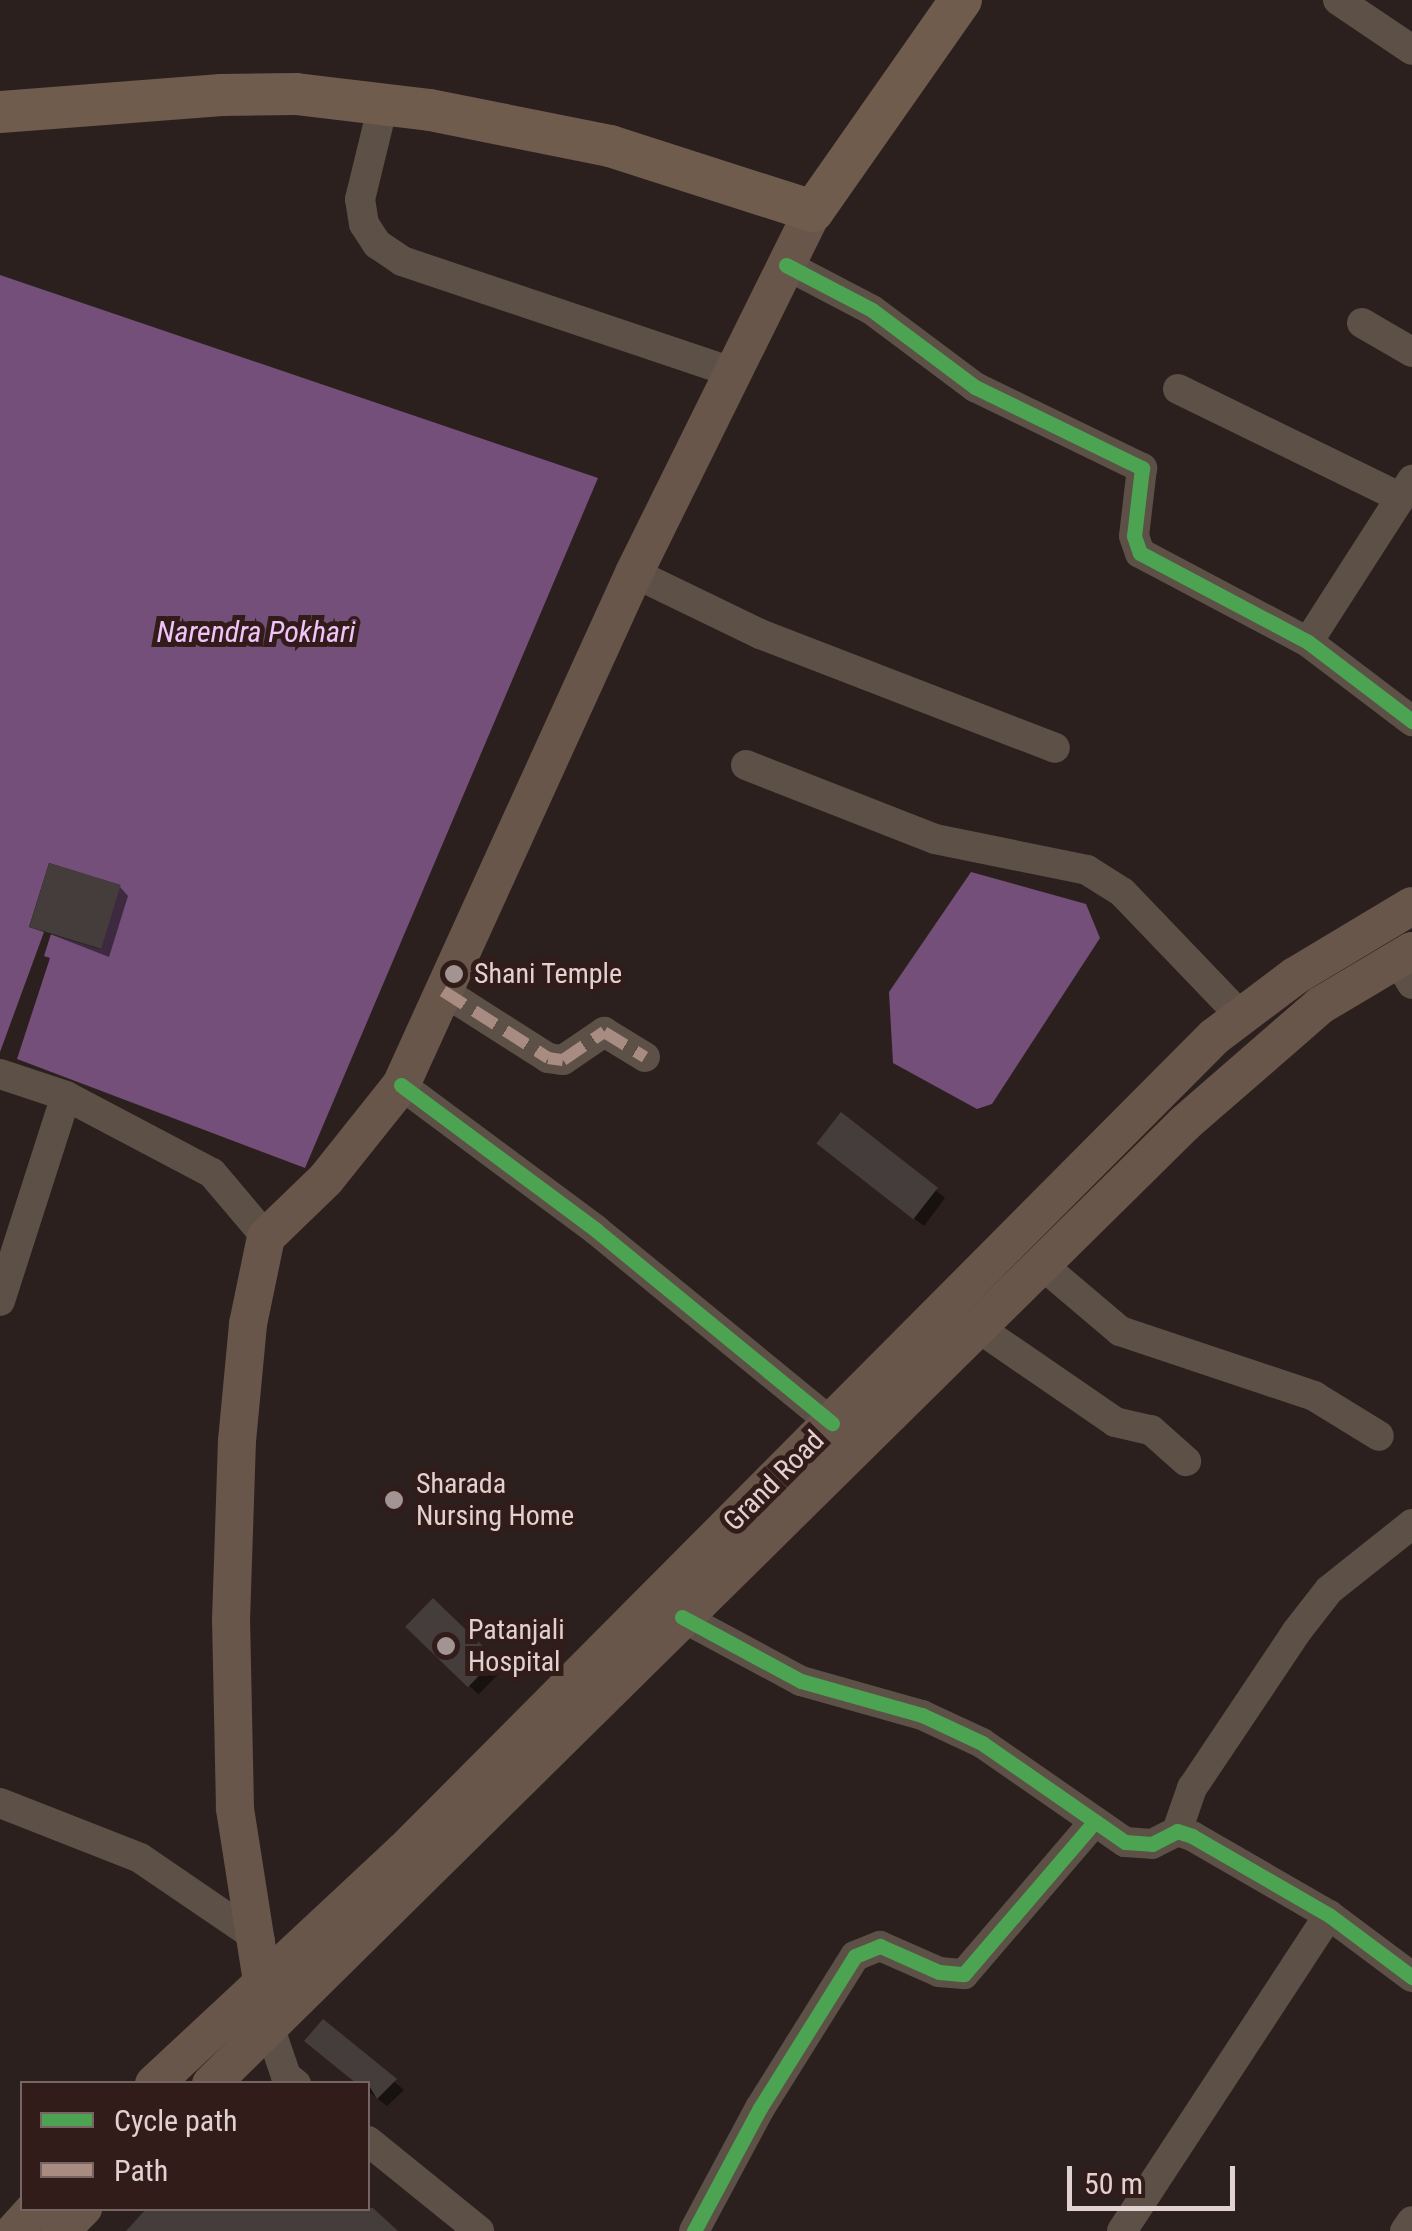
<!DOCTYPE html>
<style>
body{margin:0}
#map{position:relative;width:1412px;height:2231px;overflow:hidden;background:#2c201f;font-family:"Roboto Condensed",sans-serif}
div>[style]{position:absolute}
.water>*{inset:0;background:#734f79}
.shadow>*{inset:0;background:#0007;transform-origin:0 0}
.building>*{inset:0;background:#453c3c;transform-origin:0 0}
.minor>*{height:30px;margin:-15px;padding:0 15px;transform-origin:15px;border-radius:15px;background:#5c5047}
.major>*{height:38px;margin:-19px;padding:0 19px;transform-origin:19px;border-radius:19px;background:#68564a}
.highway>*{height:42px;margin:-21px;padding:0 21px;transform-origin:21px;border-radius:21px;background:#6f5c4d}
.quiet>*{height:12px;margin-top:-6px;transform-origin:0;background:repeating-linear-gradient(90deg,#a88b81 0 25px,transparent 0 37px)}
.cycleway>*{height:15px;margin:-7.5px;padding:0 7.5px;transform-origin:7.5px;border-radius:7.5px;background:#4ca352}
.dots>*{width:28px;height:28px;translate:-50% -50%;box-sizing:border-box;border:5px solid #311c1a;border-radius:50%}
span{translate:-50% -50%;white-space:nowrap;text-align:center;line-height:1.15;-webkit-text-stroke:10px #311c1a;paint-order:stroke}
.poi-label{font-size:28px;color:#e1d2d0}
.left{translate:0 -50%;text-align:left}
.street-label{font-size:28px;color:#e1d2d0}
.water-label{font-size:30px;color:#f2c3fa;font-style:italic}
.legend{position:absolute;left:20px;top:2081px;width:350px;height:130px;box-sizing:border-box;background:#311c1a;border:2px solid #776563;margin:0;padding:12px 18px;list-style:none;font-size:30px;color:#e1d2d0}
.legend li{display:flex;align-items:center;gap:20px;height:50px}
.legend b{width:50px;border:2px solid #776563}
.scale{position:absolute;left:1067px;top:2166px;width:168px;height:45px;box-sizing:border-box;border:5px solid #e1d2d0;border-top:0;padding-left:12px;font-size:30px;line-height:35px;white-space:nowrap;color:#e1d2d0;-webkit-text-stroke:8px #311c1a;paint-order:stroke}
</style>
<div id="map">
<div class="water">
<i style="clip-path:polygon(0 275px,598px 478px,305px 1168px,17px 1059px,50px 958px,44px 956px,51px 934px,100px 949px,120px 885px,49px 863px,29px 927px,44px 932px,0 1052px)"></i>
<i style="clip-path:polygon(971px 872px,1086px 904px,1100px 938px,992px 1104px,977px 1109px,893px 1063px,889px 992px)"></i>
</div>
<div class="shadow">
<i style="clip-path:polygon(120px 887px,128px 896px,109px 957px,32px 927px)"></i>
<i style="clip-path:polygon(842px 1115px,945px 1198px,924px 1226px,828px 1152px)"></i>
<i style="left:433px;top:1602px;width:97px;height:35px;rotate:44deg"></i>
<i style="clip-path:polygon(324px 2023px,404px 2090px,387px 2106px,368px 2091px)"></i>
</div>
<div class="building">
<i style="left:49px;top:863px;width:75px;height:67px;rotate:17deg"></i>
<i style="left:841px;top:1112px;width:123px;height:40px;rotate:38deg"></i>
<i style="left:433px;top:1598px;width:87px;height:40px;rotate:44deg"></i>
<i style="clip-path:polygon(323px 2019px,397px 2079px,377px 2099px,368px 2084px,357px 2084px,304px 2041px)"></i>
<i style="clip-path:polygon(147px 2208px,373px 2208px,398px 2231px,126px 2231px)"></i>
</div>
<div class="minor">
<i style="left:1338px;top:0;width:89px;rotate:34deg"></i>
<i style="left:383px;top:105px;width:97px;rotate:103.7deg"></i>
<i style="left:360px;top:199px;width:25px;rotate:81deg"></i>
<i style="left:364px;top:224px;width:24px;rotate:57deg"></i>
<i style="left:377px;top:244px;width:30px;rotate:34deg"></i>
<i style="left:402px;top:261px;width:348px;rotate:18.6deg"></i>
<i style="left:786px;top:265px;width:97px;rotate:27.6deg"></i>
<i style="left:872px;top:310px;width:129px;rotate:36.8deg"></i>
<i style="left:975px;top:387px;width:186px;rotate:25.9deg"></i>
<i style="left:1142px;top:468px;width:68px;rotate:96.7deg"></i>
<i style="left:1134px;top:536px;width:18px;rotate:71deg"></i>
<i style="left:1140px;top:553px;width:190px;rotate:27.9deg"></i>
<i style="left:1308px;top:642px;width:131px;rotate:37.2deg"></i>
<i style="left:1362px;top:323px;width:58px;rotate:30.1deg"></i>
<i style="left:1178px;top:389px;width:248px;rotate:26deg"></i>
<i style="left:634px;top:573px;width:140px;rotate:25.8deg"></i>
<i style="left:760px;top:634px;width:316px;rotate:21.1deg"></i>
<i style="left:1308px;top:642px;width:193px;rotate:-57.3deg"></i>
<i style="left:746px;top:765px;width:203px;rotate:21.4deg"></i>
<i style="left:935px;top:839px;width:155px;rotate:11.5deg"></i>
<i style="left:1087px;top:870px;width:41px;rotate:32.2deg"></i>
<i style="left:1122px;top:892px;width:170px;rotate:46.2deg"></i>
<i style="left:1397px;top:959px;width:29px;rotate:59deg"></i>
<i style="left:443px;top:991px;width:125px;rotate:32.5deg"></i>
<i style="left:548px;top:1058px;width:15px;rotate:8deg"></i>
<i style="left:563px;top:1060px;width:50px;rotate:-34.3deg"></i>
<i style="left:604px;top:1032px;width:48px;rotate:31.4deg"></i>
<i style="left:0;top:1074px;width:70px;rotate:18.4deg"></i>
<i style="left:66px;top:1096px;width:165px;rotate:27.8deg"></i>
<i style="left:212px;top:1173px;width:84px;rotate:49.8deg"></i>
<i style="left:401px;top:1085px;width:243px;rotate:36.6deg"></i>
<i style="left:596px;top:1230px;width:305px;rotate:39.3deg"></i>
<i style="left:1041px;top:1264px;width:104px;rotate:40.3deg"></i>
<i style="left:1120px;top:1331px;width:205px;rotate:18.5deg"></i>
<i style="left:1314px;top:1396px;width:76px;rotate:31.6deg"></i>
<i style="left:0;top:1301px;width:215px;rotate:-72.2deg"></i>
<i style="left:977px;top:1327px;width:168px;rotate:34.5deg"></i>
<i style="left:1115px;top:1422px;width:37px;rotate:13deg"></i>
<i style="left:1151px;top:1430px;width:47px;rotate:41.5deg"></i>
<i style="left:682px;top:1617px;width:135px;rotate:28.3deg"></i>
<i style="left:801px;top:1681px;width:126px;rotate:15.7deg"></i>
<i style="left:922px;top:1715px;width:66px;rotate:25deg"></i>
<i style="left:982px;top:1743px;width:174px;rotate:34.7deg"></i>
<i style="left:1125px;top:1842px;width:27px;rotate:4deg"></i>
<i style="left:1152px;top:1844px;width:28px;rotate:-27deg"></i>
<i style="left:1177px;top:1831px;width:16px;rotate:18deg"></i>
<i style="left:1192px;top:1836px;width:158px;rotate:30deg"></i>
<i style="left:1329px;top:1915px;width:104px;rotate:36.8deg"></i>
<i style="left:0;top:1803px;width:150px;rotate:21.4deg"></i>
<i style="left:140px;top:1858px;width:145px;rotate:34.3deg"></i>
<i style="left:1177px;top:1831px;width:46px;rotate:-70.8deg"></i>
<i style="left:1192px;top:1788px;width:189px;rotate:-56.2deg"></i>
<i style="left:1297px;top:1631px;width:52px;rotate:-52deg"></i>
<i style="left:1329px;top:1590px;width:106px;rotate:-38.5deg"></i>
<i style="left:269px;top:2026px;width:53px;rotate:71.2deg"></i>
<i style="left:286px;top:2076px;width:13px;rotate:39deg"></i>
<i style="left:368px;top:2141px;width:143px;rotate:39deg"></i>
<i style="left:694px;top:2231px;width:140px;rotate:-61.8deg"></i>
<i style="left:760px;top:2108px;width:179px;rotate:-58deg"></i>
<i style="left:855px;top:1956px;width:27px;rotate:-22deg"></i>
<i style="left:880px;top:1946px;width:64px;rotate:23.8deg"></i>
<i style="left:939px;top:1972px;width:25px;rotate:5deg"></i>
<i style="left:964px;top:1974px;width:201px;rotate:-49.4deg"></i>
<i style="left:1122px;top:2231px;width:378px;rotate:-56.8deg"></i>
<i style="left:1405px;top:2231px;width:12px;rotate:-55deg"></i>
</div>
<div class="major">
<i style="left:269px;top:2026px;width:221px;rotate:-98.9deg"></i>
<i style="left:235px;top:1808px;width:187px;rotate:-91.2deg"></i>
<i style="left:231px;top:1621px;width:180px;rotate:-88.1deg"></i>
<i style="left:237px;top:1441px;width:118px;rotate:-84.6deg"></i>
<i style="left:248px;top:1324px;width:89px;rotate:-78.3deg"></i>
<i style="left:266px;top:1237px;width:83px;rotate:-44deg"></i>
<i style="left:326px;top:1179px;width:120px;rotate:-51.4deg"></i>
<i style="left:401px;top:1085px;width:563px;rotate:-65.53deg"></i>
<i style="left:634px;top:573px;width:404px;rotate:-63.7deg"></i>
<i style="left:154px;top:2084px;width:342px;rotate:-43deg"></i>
<i style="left:404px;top:1851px;width:1148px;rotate:-45.14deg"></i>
<i style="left:1214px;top:1037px;width:101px;rotate:-37deg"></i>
<i style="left:1295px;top:976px;width:136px;rotate:-30.9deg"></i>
<i style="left:211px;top:2084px;width:1367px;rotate:-44.61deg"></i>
<i style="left:1184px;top:1124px;width:181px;rotate:-41deg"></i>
<i style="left:1321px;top:1005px;width:106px;rotate:-30.7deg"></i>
<i style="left:15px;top:2231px;width:31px;rotate:-48deg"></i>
<i style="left:60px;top:2231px;width:33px;rotate:-45deg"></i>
</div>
<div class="highway">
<i style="left:0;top:112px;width:222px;rotate:-4.4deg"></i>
<i style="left:221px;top:95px;width:75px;rotate:-0.8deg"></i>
<i style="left:296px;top:94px;width:135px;rotate:6.8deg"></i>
<i style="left:430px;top:110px;width:184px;rotate:11.3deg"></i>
<i style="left:610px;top:146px;width:213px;rotate:17.8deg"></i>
<i style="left:813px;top:211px;width:258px;rotate:-55deg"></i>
</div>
<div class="quiet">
<i style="left:443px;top:991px;width:125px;rotate:32.5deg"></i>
<i style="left:548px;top:1058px;width:15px;rotate:8deg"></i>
<i style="left:563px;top:1060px;width:50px;rotate:-34.3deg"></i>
<i style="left:604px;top:1032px;width:48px;rotate:31.4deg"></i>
</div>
<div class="cycleway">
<i style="left:786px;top:265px;width:97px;rotate:27.6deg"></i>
<i style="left:872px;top:310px;width:129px;rotate:36.8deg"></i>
<i style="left:975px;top:387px;width:186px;rotate:25.9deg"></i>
<i style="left:1142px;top:468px;width:68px;rotate:96.7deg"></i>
<i style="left:1134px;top:536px;width:18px;rotate:71deg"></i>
<i style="left:1140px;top:553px;width:190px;rotate:27.9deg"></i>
<i style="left:1308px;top:642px;width:131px;rotate:37.2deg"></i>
<i style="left:401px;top:1085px;width:243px;rotate:36.6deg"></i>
<i style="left:596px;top:1230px;width:305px;rotate:39.3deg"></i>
<i style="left:682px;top:1617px;width:135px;rotate:28.3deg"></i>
<i style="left:801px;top:1681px;width:126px;rotate:15.7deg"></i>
<i style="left:922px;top:1715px;width:66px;rotate:25deg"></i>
<i style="left:982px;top:1743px;width:174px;rotate:34.7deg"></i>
<i style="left:1125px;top:1842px;width:27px;rotate:4deg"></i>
<i style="left:1152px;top:1844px;width:28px;rotate:-27deg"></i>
<i style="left:1177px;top:1831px;width:16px;rotate:18deg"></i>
<i style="left:1192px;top:1836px;width:158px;rotate:30deg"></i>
<i style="left:1329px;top:1915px;width:104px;rotate:36.8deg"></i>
<i style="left:694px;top:2231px;width:140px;rotate:-61.8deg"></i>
<i style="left:760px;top:2108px;width:179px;rotate:-58deg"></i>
<i style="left:855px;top:1956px;width:27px;rotate:-22deg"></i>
<i style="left:880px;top:1946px;width:64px;rotate:23.8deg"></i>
<i style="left:939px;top:1972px;width:25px;rotate:5deg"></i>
<i style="left:964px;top:1974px;width:201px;rotate:-49.4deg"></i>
</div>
<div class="dots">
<i style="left:454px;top:974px;background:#a29492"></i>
<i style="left:394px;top:1500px;background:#a29492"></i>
<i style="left:446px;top:1646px;background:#a29492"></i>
</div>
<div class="poi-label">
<span class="left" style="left:474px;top:974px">Shani Temple</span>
<span class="left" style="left:416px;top:1500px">Sharada<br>Nursing Home</span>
<span class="left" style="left:468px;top:1646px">Patanjali<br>Hospital</span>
</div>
<div class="street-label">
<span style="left:774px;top:1481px;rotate:-45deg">Grand Road</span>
</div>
<div class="water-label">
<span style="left:256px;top:632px">Narendra Pokhari</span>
</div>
<ul class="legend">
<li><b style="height:12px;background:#4ca352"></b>Cycle path</li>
<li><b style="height:12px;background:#a88b81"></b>Path</li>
</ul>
<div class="scale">50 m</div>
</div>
